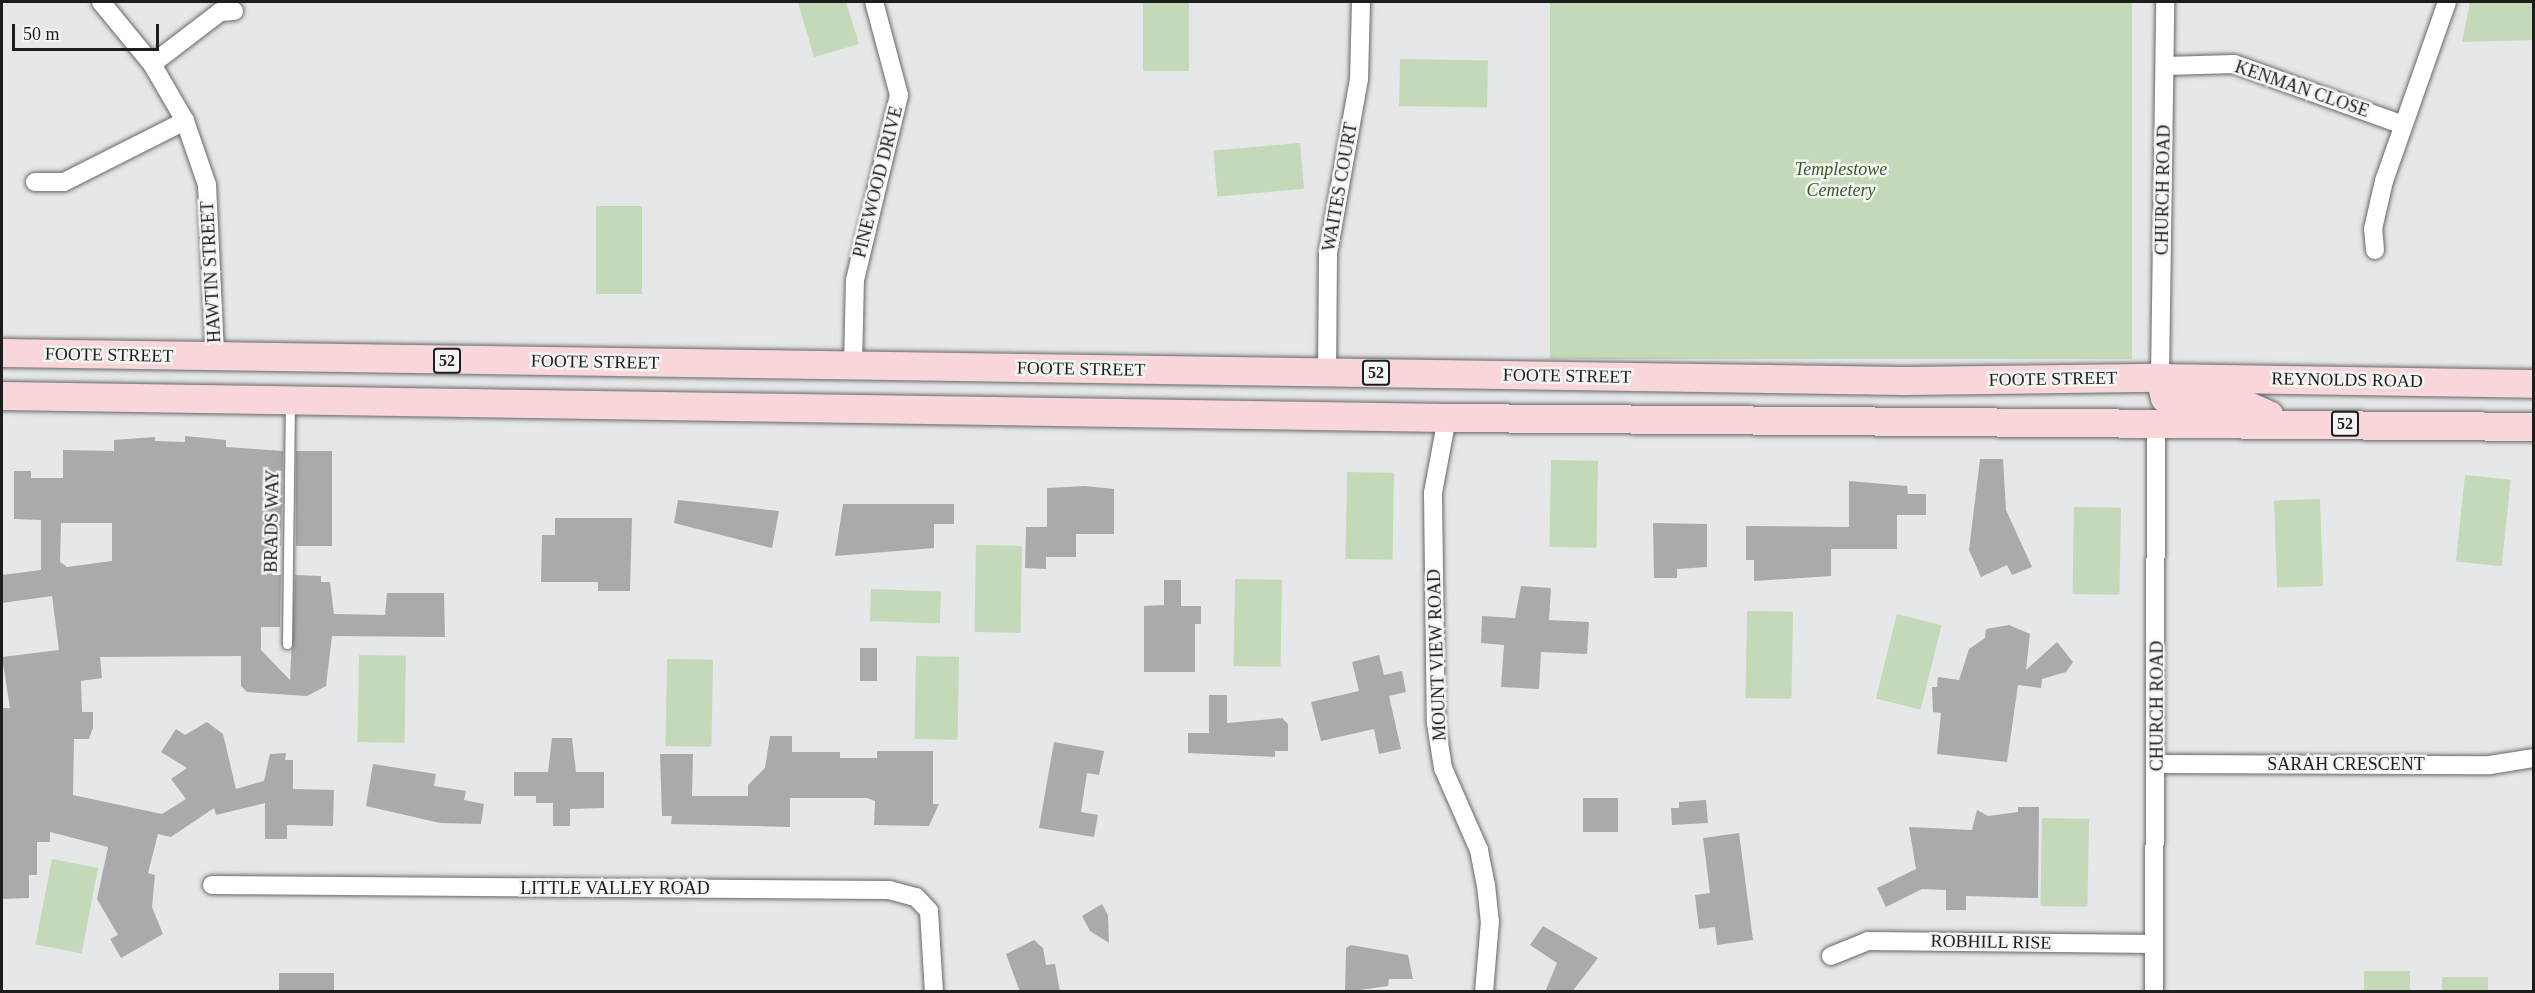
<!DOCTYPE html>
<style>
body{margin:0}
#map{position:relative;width:2535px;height:993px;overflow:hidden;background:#e6e7e8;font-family:"Times New Roman",serif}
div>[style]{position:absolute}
.green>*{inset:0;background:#c3d9b8;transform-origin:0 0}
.building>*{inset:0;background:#abaaab;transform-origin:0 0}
.roads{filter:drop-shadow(0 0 2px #676869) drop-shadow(0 0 2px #676869)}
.lane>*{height:9px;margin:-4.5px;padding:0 4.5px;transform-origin:4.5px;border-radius:4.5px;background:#fff}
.street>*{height:18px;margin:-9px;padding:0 9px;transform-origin:9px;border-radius:9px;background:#fff}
.primary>*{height:28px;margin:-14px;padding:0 14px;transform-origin:14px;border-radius:14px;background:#f8d6da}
span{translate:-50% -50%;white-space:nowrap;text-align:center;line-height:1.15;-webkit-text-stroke:5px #f3f5f5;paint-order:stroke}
.shield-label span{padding:2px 4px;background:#f3f5f5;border:2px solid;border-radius:4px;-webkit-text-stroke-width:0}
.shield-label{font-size:16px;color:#1d1d1d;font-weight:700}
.street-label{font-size:18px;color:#1d1d1d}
.park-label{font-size:18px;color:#3a5a27;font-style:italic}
.frame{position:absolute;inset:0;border:3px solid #1d1d1d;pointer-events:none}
.scale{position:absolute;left:12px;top:24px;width:147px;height:27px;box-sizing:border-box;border:3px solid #1d1d1d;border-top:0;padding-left:8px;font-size:18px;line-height:21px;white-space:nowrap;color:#1d1d1d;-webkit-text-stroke:4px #f3f5f5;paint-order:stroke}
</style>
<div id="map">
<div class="green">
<i style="clip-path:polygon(798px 2px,846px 2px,859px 44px,814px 57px)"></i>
<i style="left:1143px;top:2px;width:46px;height:69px"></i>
<i style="left:1550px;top:2px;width:582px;height:357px"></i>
<i style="clip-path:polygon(2470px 2px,2533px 2px,2533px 40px,2462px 42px)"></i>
<i style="left:1400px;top:59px;width:88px;height:47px;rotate:1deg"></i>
<i style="left:1300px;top:143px;width:46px;height:87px;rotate:85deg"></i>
<i style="left:596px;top:206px;width:46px;height:88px"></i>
<i style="left:1551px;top:460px;width:47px;height:87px;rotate:1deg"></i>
<i style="left:1347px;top:472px;width:47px;height:87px;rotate:1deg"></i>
<i style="left:2465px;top:475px;width:46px;height:87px;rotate:6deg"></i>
<i style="left:2320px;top:499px;width:87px;height:46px;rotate:88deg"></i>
<i style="left:2074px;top:507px;width:47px;height:87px;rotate:1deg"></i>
<i style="left:976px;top:545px;width:46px;height:87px;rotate:1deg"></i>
<i style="left:1235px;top:579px;width:47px;height:87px;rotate:1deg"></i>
<i style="left:871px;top:589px;width:70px;height:32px;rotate:2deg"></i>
<i style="left:1747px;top:611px;width:46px;height:87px;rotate:1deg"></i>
<i style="left:1897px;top:614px;width:46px;height:87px;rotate:14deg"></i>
<i style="left:359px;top:655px;width:47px;height:87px;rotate:1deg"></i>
<i style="left:916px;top:656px;width:43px;height:83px;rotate:1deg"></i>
<i style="left:667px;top:659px;width:46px;height:87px;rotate:1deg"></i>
<i style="left:2042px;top:818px;width:47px;height:88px;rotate:1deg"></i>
<i style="left:52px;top:859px;width:47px;height:87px;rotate:11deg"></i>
<i style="left:2364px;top:971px;width:46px;height:20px"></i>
<i style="left:2442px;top:977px;width:46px;height:14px"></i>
</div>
<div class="building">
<i style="clip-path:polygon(evenodd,185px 436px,226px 440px,226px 447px,283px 451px,281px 546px,272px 546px,272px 575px,281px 575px,280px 627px,261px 627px,261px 650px,290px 680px,295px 575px,321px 576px,321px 582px,330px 582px,334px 614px,385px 615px,387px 593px,444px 593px,445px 637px,332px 636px,326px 686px,307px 696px,247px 692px,241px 686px,241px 656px,100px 657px,102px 678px,81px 681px,82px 712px,93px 712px,93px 728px,89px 739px,74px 739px,73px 795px,162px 814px,186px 799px,171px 779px,187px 768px,161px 752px,176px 729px,185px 735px,207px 722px,223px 734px,236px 789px,264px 781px,270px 754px,286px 753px,285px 760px,293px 760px,293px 789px,334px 790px,333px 826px,287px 825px,287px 839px,265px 839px,265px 803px,216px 815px,214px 808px,171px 837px,158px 834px,148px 873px,155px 875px,152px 907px,163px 934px,121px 958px,110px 939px,118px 935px,97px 899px,108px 847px,50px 832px,50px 842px,37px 842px,37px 875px,29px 875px,29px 898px,2px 899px,2px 708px,10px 708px,2px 657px,59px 650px,52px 596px,2px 603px,2px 575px,41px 570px,41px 520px,14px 519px,14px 471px,31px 471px,31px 478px,63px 478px,63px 450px,114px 451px,114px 440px,155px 437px,155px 441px,185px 442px,185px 436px,61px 523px,112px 523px,112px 561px,67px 567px,60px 562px,61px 523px)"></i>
<i style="left:296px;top:451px;width:36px;height:95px"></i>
<i style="clip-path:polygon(1980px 459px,2003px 459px,2006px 510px,2032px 567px,2012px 575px,2007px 565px,1981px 577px,1969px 550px)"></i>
<i style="clip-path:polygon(1849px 481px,1907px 486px,1908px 494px,1926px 494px,1926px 515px,1897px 515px,1897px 549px,1831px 549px,1831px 576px,1754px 581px,1754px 560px,1746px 560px,1746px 526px,1849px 527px)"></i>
<i style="clip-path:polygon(1085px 486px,1114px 489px,1114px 534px,1076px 534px,1076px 557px,1046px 557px,1046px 569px,1025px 568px,1026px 527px,1047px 527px,1047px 488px)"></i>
<i style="clip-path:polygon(678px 500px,779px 511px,772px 548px,674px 523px)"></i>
<i style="clip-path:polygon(843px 504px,954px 504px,954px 524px,934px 524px,934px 548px,835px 556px)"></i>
<i style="clip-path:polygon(555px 518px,632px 518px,630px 591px,598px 591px,598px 582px,541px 582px,542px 535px,555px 535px)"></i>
<i style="clip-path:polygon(1653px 523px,1707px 524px,1707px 567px,1677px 569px,1677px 578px,1654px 578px)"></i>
<i style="clip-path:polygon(1164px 580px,1181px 580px,1181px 606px,1201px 606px,1201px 624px,1195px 624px,1195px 672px,1144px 672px,1144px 606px,1164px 605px)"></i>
<i style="clip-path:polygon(1521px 586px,1551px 588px,1549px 620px,1589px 622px,1587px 654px,1541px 652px,1539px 689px,1501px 687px,1504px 645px,1481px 643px,1482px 616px,1515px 618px)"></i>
<i style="clip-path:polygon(2009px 625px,2030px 634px,2026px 670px,2057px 642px,2073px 662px,2066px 672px,2042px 679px,2041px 688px,2018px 685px,2007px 762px,1937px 754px,1941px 713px,1933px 712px,1932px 687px,1937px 687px,1938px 677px,1959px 680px,1969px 649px,1985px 638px,1986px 629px)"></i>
<i style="left:860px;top:648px;width:17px;height:33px"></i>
<i style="clip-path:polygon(1379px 655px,1384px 675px,1402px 671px,1406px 692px,1389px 696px,1401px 749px,1379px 754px,1374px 729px,1321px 741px,1311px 702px,1359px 691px,1352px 662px)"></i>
<i style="clip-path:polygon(1209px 695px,1227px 695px,1227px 723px,1282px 718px,1288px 724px,1288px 751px,1275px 751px,1275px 757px,1188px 753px,1188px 733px,1209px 733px)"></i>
<i style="clip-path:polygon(770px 736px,792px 736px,792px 752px,840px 752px,840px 758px,877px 758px,877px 751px,933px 751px,933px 804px,939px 804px,929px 826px,874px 825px,875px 801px,867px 798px,790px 798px,790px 827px,671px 824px,672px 816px,662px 816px,660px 754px,693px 754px,692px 796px,748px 796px,748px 785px,765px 768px)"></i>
<i style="clip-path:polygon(552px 738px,572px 738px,576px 772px,604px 772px,604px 808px,570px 809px,570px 826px,553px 826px,553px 803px,536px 803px,536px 796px,514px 796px,514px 772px,548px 772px)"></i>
<i style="clip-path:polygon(1054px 742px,1104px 751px,1099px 775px,1087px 773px,1081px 812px,1098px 815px,1094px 837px,1039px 828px)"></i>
<i style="clip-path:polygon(373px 764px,436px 774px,434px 786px,466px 791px,464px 800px,484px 804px,481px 824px,440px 823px,366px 806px)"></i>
<i style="left:1583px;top:798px;width:35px;height:34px"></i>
<i style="clip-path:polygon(1706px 800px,1708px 823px,1672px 825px,1671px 808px,1679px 808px,1679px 802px)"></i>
<i style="clip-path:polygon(2018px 807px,2039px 807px,2038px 898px,1966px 896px,1966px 910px,1946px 910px,1946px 890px,1922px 889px,1886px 907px,1877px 888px,1916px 869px,1909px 827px,1972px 830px,1977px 810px,1988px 816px,2018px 812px)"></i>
<i style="clip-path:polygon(1739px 833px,1753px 940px,1717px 945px,1715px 927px,1699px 929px,1695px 895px,1710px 893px,1703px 838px)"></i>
<i style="clip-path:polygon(1102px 904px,1108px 915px,1109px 943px,1090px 931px,1082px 916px)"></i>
<i style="clip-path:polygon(1543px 926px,1598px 958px,1572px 992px,1545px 992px,1557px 963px,1530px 945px)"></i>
<i style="clip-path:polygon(1034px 940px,1043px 948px,1046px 965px,1055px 964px,1060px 992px,1020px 992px,1006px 954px)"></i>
<i style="clip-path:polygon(1351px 945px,1408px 955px,1413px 979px,1389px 979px,1388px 986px,1345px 992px,1346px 948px)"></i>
<i style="left:279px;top:973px;width:55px;height:19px"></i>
</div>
<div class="roads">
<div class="lane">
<i style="left:287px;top:644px;width:241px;rotate:-89.3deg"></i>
</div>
<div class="street">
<i style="left:101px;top:2px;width:80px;rotate:50.6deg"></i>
<i style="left:152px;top:64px;width:66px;rotate:59.9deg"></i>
<i style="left:185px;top:121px;width:68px;rotate:71deg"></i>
<i style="left:207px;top:185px;width:172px;rotate:87.3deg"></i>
<i style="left:152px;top:64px;width:86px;rotate:-37.4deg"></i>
<i style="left:220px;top:12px;width:14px;rotate:-4deg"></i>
<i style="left:2165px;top:66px;width:69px;rotate:-1.7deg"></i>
<i style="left:2234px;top:64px;width:177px;rotate:19.8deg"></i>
<i style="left:35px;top:182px;width:29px"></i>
<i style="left:64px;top:182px;width:136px;rotate:-26.8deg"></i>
<i style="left:2375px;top:250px;width:21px;rotate:-95deg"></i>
<i style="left:2373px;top:229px;width:49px;rotate:-77.1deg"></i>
<i style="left:2384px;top:181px;width:190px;rotate:-70.6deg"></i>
<i style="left:853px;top:366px;width:86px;rotate:-88.7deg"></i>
<i style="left:855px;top:280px;width:190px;rotate:-76.6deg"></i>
<i style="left:899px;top:95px;width:96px;rotate:-105deg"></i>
<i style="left:1327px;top:372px;width:119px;rotate:-89.5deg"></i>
<i style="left:1328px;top:253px;width:177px;rotate:-79.9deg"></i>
<i style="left:1359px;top:79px;width:77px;rotate:-88.5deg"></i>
<i style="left:2160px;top:378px;width:376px;rotate:-89.2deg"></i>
<i style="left:1447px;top:418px;width:76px;rotate:100.6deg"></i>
<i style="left:1433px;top:493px;width:230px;rotate:89.3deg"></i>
<i style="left:1436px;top:723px;width:46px;rotate:81.2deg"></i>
<i style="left:1443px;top:768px;width:90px;rotate:66.3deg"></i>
<i style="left:1479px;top:850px;width:36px;rotate:79deg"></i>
<i style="left:1486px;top:885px;width:36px;rotate:84deg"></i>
<i style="left:1490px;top:921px;width:71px;rotate:94.8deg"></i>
<i style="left:2158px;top:764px;width:332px;rotate:0.2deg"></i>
<i style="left:2490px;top:765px;width:45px;rotate:-9deg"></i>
<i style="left:212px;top:885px;width:677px;rotate:0.42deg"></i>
<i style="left:889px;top:890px;width:28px;rotate:15deg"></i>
<i style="left:916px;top:897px;width:19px;rotate:47deg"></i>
<i style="left:929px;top:911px;width:81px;rotate:86.5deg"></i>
<i style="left:1831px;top:956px;width:40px;rotate:-22deg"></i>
<i style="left:1868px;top:941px;width:286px;rotate:0.6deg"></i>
<i style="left:2154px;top:992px;width:571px;rotate:-89.8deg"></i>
</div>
<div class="primary">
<i style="left:2px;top:353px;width:1902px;rotate:0.84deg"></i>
<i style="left:1904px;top:381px;width:256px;rotate:-0.7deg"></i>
<i style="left:2160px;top:378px;width:374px;rotate:0.9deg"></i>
<i style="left:2160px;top:378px;width:21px;rotate:76deg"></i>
<i style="left:2165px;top:398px;width:77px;rotate:3.7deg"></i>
<i style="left:2242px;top:403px;width:30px;rotate:24deg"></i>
<i style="left:2px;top:396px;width:1445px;rotate:0.87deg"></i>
<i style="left:1447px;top:418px;width:1087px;rotate:0.47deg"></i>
</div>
</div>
<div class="shield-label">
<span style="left:447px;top:361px">52</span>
<span style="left:1376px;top:373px">52</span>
<span style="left:2345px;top:424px">52</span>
</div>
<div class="street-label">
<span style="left:2302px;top:89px;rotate:19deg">KENMAN CLOSE</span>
<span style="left:878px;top:182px;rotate:-76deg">PINEWOOD DRIVE</span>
<span style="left:1340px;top:187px;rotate:-80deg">WAITES COURT</span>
<span style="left:2163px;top:190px;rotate:-89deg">CHURCH ROAD</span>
<span style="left:211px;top:272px;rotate:-93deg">HAWTIN STREET</span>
<span style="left:109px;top:355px;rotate:1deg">FOOTE STREET</span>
<span style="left:595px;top:362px;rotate:1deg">FOOTE STREET</span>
<span style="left:1081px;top:369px;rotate:1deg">FOOTE STREET</span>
<span style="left:1567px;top:376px;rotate:1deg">FOOTE STREET</span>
<span style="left:2053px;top:379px;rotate:-1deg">FOOTE STREET</span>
<span style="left:2347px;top:380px;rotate:1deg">REYNOLDS ROAD</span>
<span style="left:272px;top:521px;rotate:-89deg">BRADS WAY</span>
<span style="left:1437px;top:655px;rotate:-92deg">MOUNT VIEW ROAD</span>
<span style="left:2157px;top:706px;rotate:-90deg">CHURCH ROAD</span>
<span style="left:2346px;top:764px">SARAH CRESCENT</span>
<span style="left:615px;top:888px">LITTLE VALLEY ROAD</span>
<span style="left:1991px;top:942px;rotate:1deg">ROBHILL RISE</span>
</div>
<div class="park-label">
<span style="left:1841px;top:180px">Templestowe<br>Cemetery</span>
</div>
<div class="frame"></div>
<div class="scale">50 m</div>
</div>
